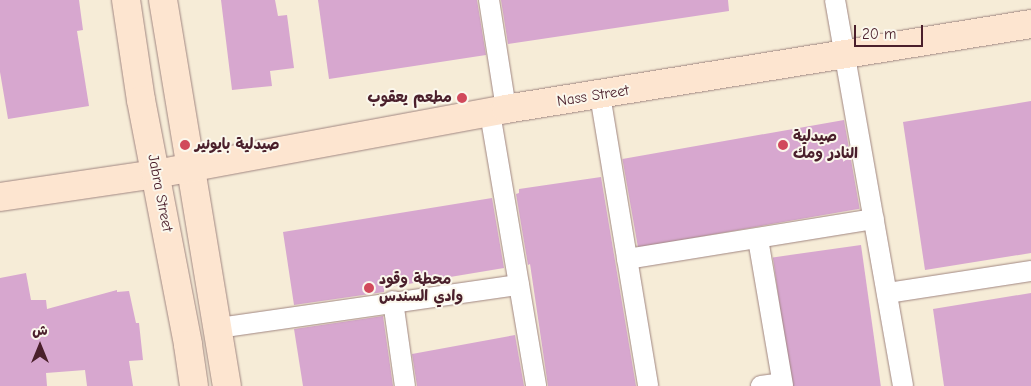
<!DOCTYPE html>
<meta charset="utf-8">
<style>
body{margin:0}
#map{position:relative;width:1031px;height:386px;overflow:hidden;background:#f6ecd7;font-family:"Comic Neue","Playpen Sans Arabic",sans-serif}
div>[style]{position:absolute}
.building>*{inset:0;background:#d7a7cf;transform-origin:0 0}
.roads{filter:drop-shadow(0 0 1px #a08681) drop-shadow(0 0 1px #a08681)}
.street>*{height:20px;margin:-10px;padding:0 10px;transform-origin:10px;border-radius:10px;background:#fff}
.secondary>*{height:28px;margin:-14px;padding:0 14px;transform-origin:14px;border-radius:14px;background:#fde5d0}
.dots>*{width:14px;height:14px;translate:-50% -50%;box-sizing:border-box;border:2px solid #fbf7ec;border-radius:50%}
span{translate:-50% -50%;white-space:nowrap;text-align:center;line-height:1.15;-webkit-text-stroke:4px #fbf7ec;paint-order:stroke}
.street-label{font-size:15px;color:#4a1f2b}
.poi-label{font-size:15px;color:#4a1f2b;font-weight:700}
.right{translate:-100% -50%;text-align:right}
.left{translate:0 -50%;text-align:left}
.north{position:absolute;left:15px;top:321px;width:50px;height:50px;-webkit-text-stroke:4px #fbf7ec;paint-order:stroke;rotate:0deg;font-size:14px;font-weight:700;line-height:20px;text-align:center;color:#4a1f2b}
.north::after{content:'';display:block;margin:auto;width:18px;height:22px;background:#4a1f2b;clip-path:polygon(50% 0,100% 100%,50% 72%,0 100%)}
.scale{position:absolute;left:854px;top:25px;width:69px;height:22px;box-sizing:border-box;border:2px solid #4a1f2b;border-top:0;padding-left:6px;font-size:15px;line-height:18px;white-space:nowrap;color:#4a1f2b;-webkit-text-stroke:4px #fbf7ec;paint-order:stroke}
</style>
<div id="map">
<div class="building">
<i style="clip-path:polygon(0 0,79px 0,83px 30px,77px 31px,89px 106px,8px 119px,0 72px)"></i>
<i style="clip-path:polygon(221px 0,275px 0,278px 16px,287px 15px,294px 68px,270px 71px,272px 86px,232px 90px)"></i>
<i style="clip-path:polygon(318px 0,477px 0,486px 55px,329px 79px)"></i>
<i style="clip-path:polygon(501px 0,728px 0,729px 11px,508px 44px)"></i>
<i style="clip-path:polygon(1031px 101px,1031px 253px,925px 270px,903px 122px)"></i>
<i style="left:844px;top:120px;width:90px;height:225px;rotate:80deg"></i>
<i style="clip-path:polygon(601px 177px,636px 386px,548px 386px,530px 264px,528px 265px,516px 194px,519px 193px,519px 189px)"></i>
<i style="clip-path:polygon(492px 198px,504px 268px,384px 288px,384px 292px,294px 305px,283px 232px)"></i>
<i style="left:861px;top:245px;width:143px;height:89px;rotate:82deg"></i>
<i style="clip-path:polygon(26px 273px,31px 300px,46px 300px,47px 309px,117px 290px,117px 292px,129px 291px,136px 323px,139px 323px,143px 360px,129px 361px,133px 386px,87px 386px,85px 370px,46px 373px,47px 386px,0 386px,0 278px)"></i>
<i style="clip-path:polygon(1031px 293px,1031px 386px,944px 386px,933px 309px)"></i>
<i style="clip-path:polygon(383px 316px,393px 386px,303px 386px,294px 329px)"></i>
<i style="clip-path:polygon(515px 335px,524px 386px,417px 386px,412px 354px)"></i>
</div>
<div class="roads">
<div class="street">
<i style="left:489px;top:0;width:110px;rotate:81.1deg"></i>
<i style="left:835px;top:0;width:392px;rotate:80deg"></i>
<i style="left:600px;top:95px;width:295px;rotate:80.6deg"></i>
<i style="left:490px;top:113px;width:277px;rotate:80.4deg"></i>
<i style="left:758px;top:239px;width:149px;rotate:80.3deg"></i>
<i style="left:627px;top:259px;width:250px;rotate:-9.2deg"></i>
<i style="left:887px;top:293px;width:146px;rotate:-8.7deg"></i>
<i style="left:393px;top:301px;width:86px;rotate:82deg"></i>
<i style="left:219px;top:328px;width:303px;rotate:-8.2deg"></i>
<i style="left:761px;top:386px;width:21px;rotate:-8deg"></i>
</div>
<div class="secondary">
<i style="left:126px;top:0;width:101px;rotate:81.5deg"></i>
<i style="left:141px;top:100px;width:249px;rotate:79.1deg"></i>
<i style="left:188px;top:345px;width:41px;rotate:81.7deg"></i>
<i style="left:163px;top:0;width:391px;rotate:80.6deg"></i>
<i style="left:0;top:197px;width:158px;rotate:-8.4deg"></i>
<i style="left:156px;top:174px;width:356px;rotate:-10.5deg"></i>
<i style="left:506px;top:109px;width:532px;rotate:-9.2deg"></i>
</div>
</div>
<div class="dots">
<i style="left:462px;top:98px;background:#d1495b"></i>
<i style="left:185px;top:145px;background:#d1495b"></i>
<i style="left:783px;top:145px;background:#d1495b"></i>
<i style="left:369px;top:288px;background:#d1495b"></i>
</div>
<div class="street-label">
<span style="left:593px;top:96px;rotate:-9deg">Nass Street</span>
<span style="left:160px;top:193px;rotate:79deg">Jabra Street</span>
</div>
<div class="poi-label">
<span class="right" style="left:452px;top:98px">مطعم يعقوب</span>
<span class="left" style="left:793px;top:145px">صيدلية<br>النادر ومك</span>
<span class="left" style="left:195px;top:145px">صيدلية بايونير</span>
<span class="left" style="left:379px;top:288px">محطة وقود<br>وادي السندس</span>
</div>
<div class="north">ش</div>
<div class="scale">20 m</div>
</div>
